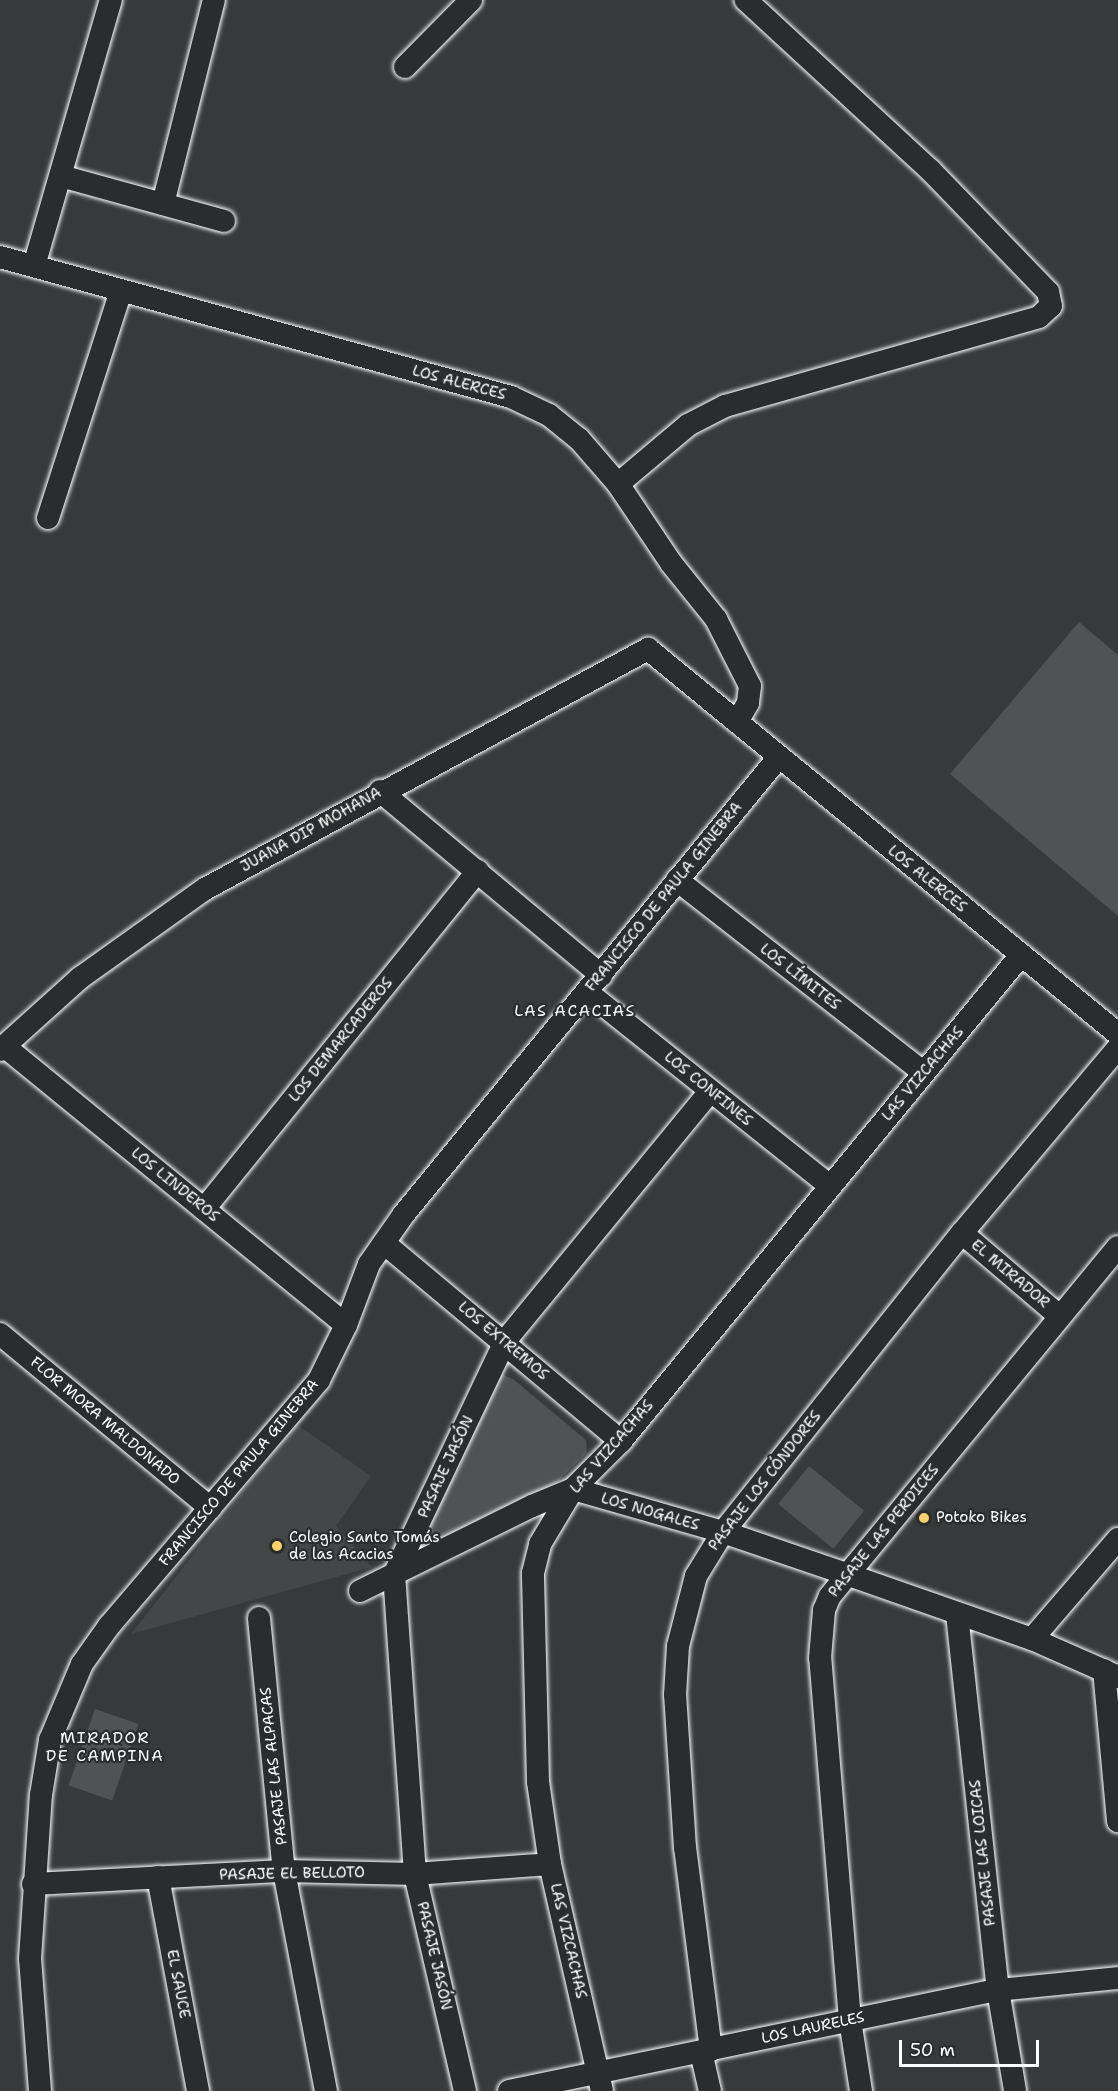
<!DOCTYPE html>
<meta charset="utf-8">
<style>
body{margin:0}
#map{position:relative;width:1118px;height:2091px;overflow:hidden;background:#373a3b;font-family:"Shantell Sans",sans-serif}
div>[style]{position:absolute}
.built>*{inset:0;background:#444748}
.green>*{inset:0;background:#505354;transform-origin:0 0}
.roads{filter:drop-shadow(0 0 2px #fff) drop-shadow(0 0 2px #fff)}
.minor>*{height:22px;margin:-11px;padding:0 11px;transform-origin:11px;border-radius:11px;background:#2a2d2e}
.dots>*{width:16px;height:16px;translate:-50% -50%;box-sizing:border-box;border:3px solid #2a2d2e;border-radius:50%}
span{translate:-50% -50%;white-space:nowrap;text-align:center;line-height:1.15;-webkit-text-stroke:4.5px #2a2d2e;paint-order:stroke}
.street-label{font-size:15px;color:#fff}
.poi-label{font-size:15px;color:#fff}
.left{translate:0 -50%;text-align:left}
.neighbourhood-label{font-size:16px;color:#fff;letter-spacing:1.5px}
.scale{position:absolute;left:899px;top:2040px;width:140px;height:27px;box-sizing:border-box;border:3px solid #fff;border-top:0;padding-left:8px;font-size:18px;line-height:21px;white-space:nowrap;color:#fff;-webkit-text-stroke:4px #2a2d2e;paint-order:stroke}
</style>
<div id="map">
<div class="built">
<i style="clip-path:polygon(296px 1424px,371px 1476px,336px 1526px,372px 1567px,131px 1634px)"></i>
</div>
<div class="green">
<i style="clip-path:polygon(1079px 622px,1118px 655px,1118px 916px,950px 774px)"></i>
<i style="clip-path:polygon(498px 1373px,513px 1379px,586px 1440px,587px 1453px,554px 1485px,412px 1554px)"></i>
<i style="left:809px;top:1466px;width:71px;height:49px;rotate:39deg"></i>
<i style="left:95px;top:1709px;width:46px;height:81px;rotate:19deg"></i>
</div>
<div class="roads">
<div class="minor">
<i style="left:405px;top:67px;width:94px;rotate:-45.4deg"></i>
<i style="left:61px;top:176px;width:169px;rotate:15.4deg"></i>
<i style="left:163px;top:204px;width:210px;rotate:-76deg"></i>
<i style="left:0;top:257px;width:530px;rotate:15.32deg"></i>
<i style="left:511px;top:397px;width:42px;rotate:25.3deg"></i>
<i style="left:549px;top:415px;width:38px;rotate:39deg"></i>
<i style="left:579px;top:439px;width:60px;rotate:49.1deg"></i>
<i style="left:618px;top:484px;width:95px;rotate:56.1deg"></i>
<i style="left:671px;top:563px;width:72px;rotate:51.2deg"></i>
<i style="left:716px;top:619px;width:75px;rotate:63.1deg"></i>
<i style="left:750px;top:686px;width:17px;rotate:97deg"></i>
<i style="left:748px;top:703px;width:22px;rotate:120deg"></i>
<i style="left:34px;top:266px;width:277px;rotate:-73.9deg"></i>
<i style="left:618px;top:484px;width:92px;rotate:-40.1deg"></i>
<i style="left:688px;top:425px;width:42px;rotate:-27.2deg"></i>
<i style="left:725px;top:406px;width:326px;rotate:-15.8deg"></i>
<i style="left:1039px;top:317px;width:16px;rotate:-43deg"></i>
<i style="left:1051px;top:306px;width:14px;rotate:-102deg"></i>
<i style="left:1048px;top:292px;width:170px;rotate:-134deg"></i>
<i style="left:930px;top:170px;width:251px;rotate:-137.3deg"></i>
<i style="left:48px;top:518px;width:239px;rotate:-72.2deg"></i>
<i style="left:380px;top:791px;width:288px;rotate:39.8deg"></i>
<i style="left:677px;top:880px;width:313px;rotate:38deg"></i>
<i style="left:587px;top:992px;width:311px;rotate:38.6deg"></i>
<i style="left:4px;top:1046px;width:441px;rotate:39.2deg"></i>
<i style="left:0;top:1050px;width:108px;rotate:-42deg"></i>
<i style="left:80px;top:978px;width:153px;rotate:-35.5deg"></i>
<i style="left:205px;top:889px;width:504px;rotate:-28.45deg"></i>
<i style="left:648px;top:649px;width:608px;rotate:39.32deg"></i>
<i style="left:204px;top:1209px;width:435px;rotate:-51deg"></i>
<i style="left:962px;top:1233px;width:126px;rotate:40.5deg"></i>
<i style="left:384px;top:1243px;width:309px;rotate:39.9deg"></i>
<i style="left:0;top:1334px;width:273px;rotate:39.6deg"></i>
<i style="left:360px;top:1591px;width:192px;rotate:-26.3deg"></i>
<i style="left:532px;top:1506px;width:44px;rotate:-22.5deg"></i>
<i style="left:573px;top:1489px;width:156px;rotate:16deg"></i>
<i style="left:723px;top:1532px;width:133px;rotate:18.8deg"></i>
<i style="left:849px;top:1575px;width:194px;rotate:19.3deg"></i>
<i style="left:1032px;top:1639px;width:94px;rotate:23.8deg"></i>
<i style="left:957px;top:1614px;width:378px;rotate:83.8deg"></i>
<i style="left:998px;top:1990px;width:102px;rotate:80.4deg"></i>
<i style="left:259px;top:1618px;width:254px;rotate:84.4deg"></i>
<i style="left:284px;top:1871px;width:224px;rotate:79.2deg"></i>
<i style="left:1032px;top:1639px;width:132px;rotate:-49.3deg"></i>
<i style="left:1104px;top:1670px;width:152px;rotate:84.7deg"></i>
<i style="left:158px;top:1877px;width:218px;rotate:79.4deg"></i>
<i style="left:33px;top:1884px;width:251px;rotate:-3deg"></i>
<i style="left:284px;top:1871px;width:131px;rotate:1.3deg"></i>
<i style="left:415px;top:1874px;width:135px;rotate:-4.2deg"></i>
<i style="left:711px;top:2050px;width:204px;rotate:-97.3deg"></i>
<i style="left:685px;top:1848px;width:153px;rotate:-93.7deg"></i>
<i style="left:675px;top:1695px;width:49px;rotate:-86.5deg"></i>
<i style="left:678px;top:1646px;width:72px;rotate:-75.6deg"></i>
<i style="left:696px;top:1576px;width:52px;rotate:-58.5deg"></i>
<i style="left:723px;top:1532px;width:383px;rotate:-51.4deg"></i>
<i style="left:962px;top:1233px;width:242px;rotate:-49.9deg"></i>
<i style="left:701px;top:2052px;width:40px;rotate:77deg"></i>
<i style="left:40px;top:2091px;width:132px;rotate:-94.3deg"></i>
<i style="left:30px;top:1959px;width:164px;rotate:-86.2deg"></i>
<i style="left:41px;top:1795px;width:56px;rotate:-80.7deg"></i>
<i style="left:50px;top:1740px;width:82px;rotate:-67.2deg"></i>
<i style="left:82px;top:1664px;width:47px;rotate:-54.6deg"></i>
<i style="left:109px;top:1626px;width:323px;rotate:-49.5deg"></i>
<i style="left:319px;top:1380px;width:61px;rotate:-63.9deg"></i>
<i style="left:346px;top:1325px;width:65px;rotate:-69.3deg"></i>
<i style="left:369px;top:1264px;width:61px;rotate:-55deg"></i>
<i style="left:404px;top:1214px;width:590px;rotate:-50.64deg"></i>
<i style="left:465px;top:2091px;width:223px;rotate:-103deg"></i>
<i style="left:415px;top:1874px;width:300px;rotate:-94deg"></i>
<i style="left:394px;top:1575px;width:259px;rotate:-64.6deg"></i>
<i style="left:505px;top:1341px;width:323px;rotate:-50.6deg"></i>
<i style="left:509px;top:2091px;width:499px;rotate:-11.7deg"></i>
<i style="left:998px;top:1990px;width:121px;rotate:-5.7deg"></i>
<i style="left:602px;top:2091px;width:233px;rotate:-102.9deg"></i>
<i style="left:550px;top:1864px;width:83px;rotate:-98.3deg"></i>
<i style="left:538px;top:1782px;width:209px;rotate:-91.4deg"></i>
<i style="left:533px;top:1573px;width:30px;rotate:-76deg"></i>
<i style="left:540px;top:1544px;width:64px;rotate:-59deg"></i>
<i style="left:573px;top:1489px;width:68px;rotate:-45deg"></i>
<i style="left:621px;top:1441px;width:629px;rotate:-50.54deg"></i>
<i style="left:861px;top:2091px;width:72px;rotate:-98.8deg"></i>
<i style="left:850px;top:2020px;width:363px;rotate:-94.7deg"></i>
<i style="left:820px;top:1658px;width:48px;rotate:-85.2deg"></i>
<i style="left:824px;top:1610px;width:15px;rotate:-67deg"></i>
<i style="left:830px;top:1596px;width:452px;rotate:-50.5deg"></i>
</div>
</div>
<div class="dots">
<i style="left:924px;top:1518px;background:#ffd166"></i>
<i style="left:277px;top:1546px;background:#ffd166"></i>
</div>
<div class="street-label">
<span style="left:459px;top:383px;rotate:15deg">LOS ALERCES</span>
<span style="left:311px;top:830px;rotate:-29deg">JUANA DIP MOHANA</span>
<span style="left:927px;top:879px;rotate:39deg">LOS ALERCES</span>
<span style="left:664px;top:897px;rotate:-51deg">FRANCISCO DE PAULA GINEBRA</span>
<span style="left:800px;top:977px;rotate:38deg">LOS LÍMITES</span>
<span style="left:341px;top:1040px;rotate:-51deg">LOS DEMARCADEROS</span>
<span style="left:923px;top:1074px;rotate:-50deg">LAS VIZCACHAS</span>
<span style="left:708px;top:1089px;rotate:39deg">LOS CONFINES</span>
<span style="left:175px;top:1185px;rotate:39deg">LOS LINDEROS</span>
<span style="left:1010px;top:1274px;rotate:40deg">EL MIRADOR</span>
<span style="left:503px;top:1341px;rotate:40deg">LOS EXTREMOS</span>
<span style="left:105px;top:1421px;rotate:40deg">FLOR MORA MALDONADO</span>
<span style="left:612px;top:1447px;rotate:-49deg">LAS VIZCACHAS</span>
<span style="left:446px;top:1467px;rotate:-65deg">PASAJE JASÓN</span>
<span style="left:239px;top:1473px;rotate:-50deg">FRANCISCO DE PAULA GINEBRA</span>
<span style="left:765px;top:1481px;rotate:-52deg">PASAJE LOS CÓNDORES</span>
<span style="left:650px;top:1512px;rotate:16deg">LOS NOGALES</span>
<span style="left:884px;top:1531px;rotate:-51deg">PASAJE LAS PERDICES</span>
<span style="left:274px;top:1766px;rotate:-96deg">PASAJE LAS ALPACAS</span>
<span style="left:983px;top:1853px;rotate:-96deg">PASAJE LAS LOICAS</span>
<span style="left:292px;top:1874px;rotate:-1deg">PASAJE EL BELLOTO</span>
<span style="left:568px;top:1941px;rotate:77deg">LAS VIZCACHAS</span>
<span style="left:434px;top:1956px;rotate:77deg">PASAJE JASÓN</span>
<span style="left:178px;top:1984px;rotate:79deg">EL SAUCE</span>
<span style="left:813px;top:2028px;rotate:-12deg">LOS LAURELES</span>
</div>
<div class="poi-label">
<span class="left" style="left:936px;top:1518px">Potoko Bikes</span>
<span class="left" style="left:289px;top:1546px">Colegio Santo Tomás<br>de las Acacias</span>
</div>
<div class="neighbourhood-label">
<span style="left:575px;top:1011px">LAS ACACIAS</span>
<span style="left:105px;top:1747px">MIRADOR<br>DE CAMPINA</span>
</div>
<div class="scale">50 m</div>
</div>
